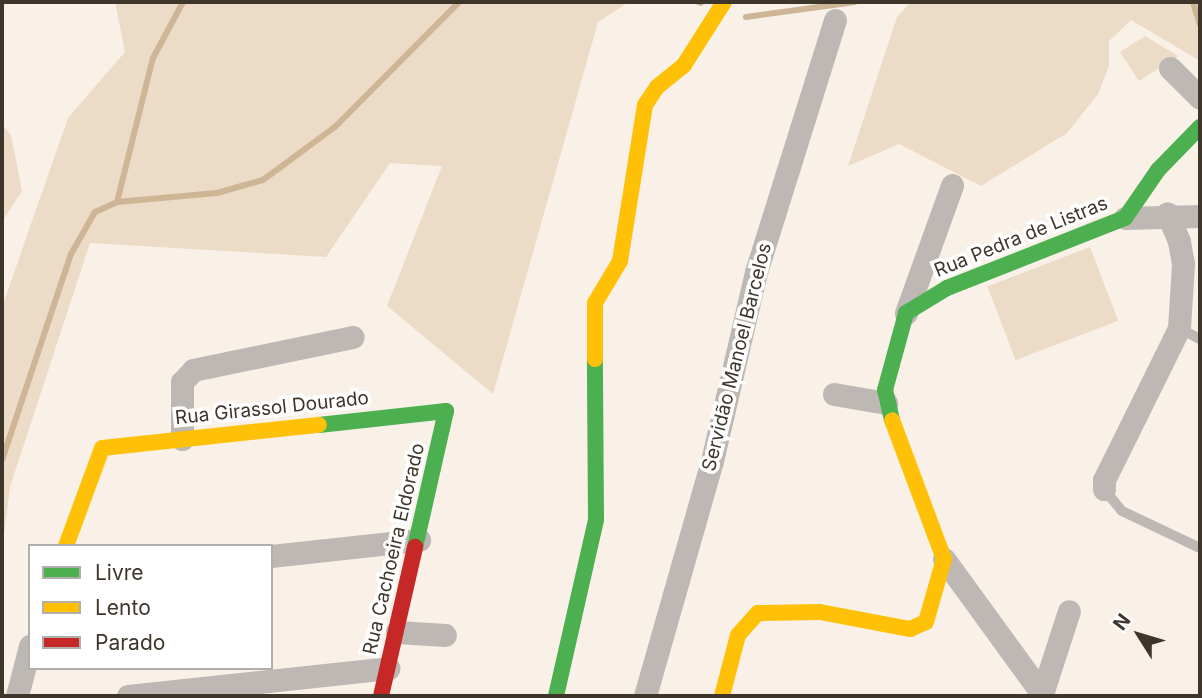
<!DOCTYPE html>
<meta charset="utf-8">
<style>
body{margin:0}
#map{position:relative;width:1202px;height:698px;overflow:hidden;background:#f9f1e8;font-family:Inter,sans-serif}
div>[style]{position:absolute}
.green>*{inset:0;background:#ecdbc6;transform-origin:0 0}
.stream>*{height:6px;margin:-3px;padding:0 3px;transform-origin:3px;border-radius:3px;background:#ceb595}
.lane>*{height:10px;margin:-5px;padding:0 5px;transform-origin:5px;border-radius:5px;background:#bdb8b4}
.street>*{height:23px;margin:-11.5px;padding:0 11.5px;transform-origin:11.5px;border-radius:11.5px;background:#bdb8b4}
.fast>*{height:16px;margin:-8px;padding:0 8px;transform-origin:8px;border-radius:8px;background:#4caf50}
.slow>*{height:16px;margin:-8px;padding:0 8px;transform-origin:8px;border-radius:8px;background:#ffc107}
.jam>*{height:16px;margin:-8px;padding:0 8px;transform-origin:8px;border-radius:8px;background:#c62828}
span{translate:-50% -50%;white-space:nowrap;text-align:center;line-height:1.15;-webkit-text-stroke:7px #fff;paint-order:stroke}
.street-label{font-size:19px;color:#3e362b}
.frame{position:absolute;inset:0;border:4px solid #3e362b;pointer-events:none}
.legend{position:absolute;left:28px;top:544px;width:245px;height:126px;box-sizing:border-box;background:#fff;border:2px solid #b2afaa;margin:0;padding:9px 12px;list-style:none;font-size:21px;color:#3e362b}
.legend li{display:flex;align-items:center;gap:14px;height:35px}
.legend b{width:35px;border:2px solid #b2afaa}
.north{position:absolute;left:1104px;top:600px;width:70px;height:70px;-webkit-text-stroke:5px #fff;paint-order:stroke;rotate:307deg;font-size:19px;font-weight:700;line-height:28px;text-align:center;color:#3e362b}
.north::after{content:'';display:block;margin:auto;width:24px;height:32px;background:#3e362b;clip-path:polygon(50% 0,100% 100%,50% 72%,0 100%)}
</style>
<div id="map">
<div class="green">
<i style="clip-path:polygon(115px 2px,629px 2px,598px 22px,493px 394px,387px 306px,442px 166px,390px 163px,326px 257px,90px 243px,10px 487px,2px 552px,2px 307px,68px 118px,125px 52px)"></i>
<i style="clip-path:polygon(911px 2px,1200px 2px,1200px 61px,1131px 20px,1109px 41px,1109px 66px,1098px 94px,1067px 133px,981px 186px,899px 144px,848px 166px,897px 17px)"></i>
<i style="clip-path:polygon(1145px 36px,1178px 56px,1139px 81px,1120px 52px)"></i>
<i style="clip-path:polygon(2px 124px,11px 135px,22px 191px,2px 222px)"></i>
<i style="left:1090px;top:247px;width:79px;height:110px;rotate:69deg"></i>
</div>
<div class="stream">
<i style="left:698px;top:2px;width:3px;rotate:18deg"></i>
<i style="left:1193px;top:2px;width:24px;rotate:73deg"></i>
<i style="left:746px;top:17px;width:110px;rotate:-7.8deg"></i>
<i style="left:117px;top:202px;width:148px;rotate:-76deg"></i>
<i style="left:153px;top:58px;width:64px;rotate:-61.8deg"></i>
<i style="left:2px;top:460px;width:217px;rotate:-71.5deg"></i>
<i style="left:71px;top:254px;width:48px;rotate:-60.3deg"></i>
<i style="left:95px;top:212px;width:24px;rotate:-24deg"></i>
<i style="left:117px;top:202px;width:100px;rotate:-5.1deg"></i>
<i style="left:217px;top:193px;width:48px;rotate:-15.8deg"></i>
<i style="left:263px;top:180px;width:89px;rotate:-36.4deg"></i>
<i style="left:335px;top:127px;width:176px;rotate:-45.2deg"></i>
</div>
<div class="lane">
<i style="left:1179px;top:328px;width:24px;rotate:28deg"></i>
<i style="left:1104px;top:489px;width:28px;rotate:51deg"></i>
<i style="left:1122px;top:511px;width:86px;rotate:25.4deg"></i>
</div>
<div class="street">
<i style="left:1170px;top:68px;width:42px;rotate:45deg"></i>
<i style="left:1125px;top:218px;width:75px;rotate:-1.5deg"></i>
<i style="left:906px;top:313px;width:136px;rotate:-70.2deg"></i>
<i style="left:834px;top:394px;width:53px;rotate:9.8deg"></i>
<i style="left:182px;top:439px;width:57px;rotate:-90deg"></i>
<i style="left:182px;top:382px;width:16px;rotate:-47deg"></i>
<i style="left:193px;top:370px;width:163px;rotate:-11.7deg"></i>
<i style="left:1104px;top:489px;width:9px;rotate:-90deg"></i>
<i style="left:1104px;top:480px;width:169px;rotate:-63.7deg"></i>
<i style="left:1179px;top:328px;width:64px;rotate:-86.4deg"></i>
<i style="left:1183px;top:264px;width:23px;rotate:-100deg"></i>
<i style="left:1179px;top:241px;width:30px;rotate:-113deg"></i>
<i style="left:271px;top:556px;width:149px;rotate:-6.2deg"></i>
<i style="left:944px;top:559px;width:167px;rotate:54deg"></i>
<i style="left:397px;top:632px;width:48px;rotate:3.6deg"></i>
<i style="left:1042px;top:694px;width:87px;rotate:-72deg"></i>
<i style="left:17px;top:696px;width:52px;rotate:-75.4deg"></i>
<i style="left:128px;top:696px;width:262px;rotate:-6.1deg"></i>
<i style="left:645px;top:696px;width:244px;rotate:-74.1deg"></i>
<i style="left:712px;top:461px;width:194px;rotate:-76.9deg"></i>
<i style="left:756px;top:272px;width:264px;rotate:-72.6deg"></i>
</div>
<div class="fast">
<i style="left:892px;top:420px;width:31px;rotate:-103deg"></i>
<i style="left:885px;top:390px;width:80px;rotate:-74.7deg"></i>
<i style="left:906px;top:313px;width:48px;rotate:-31.4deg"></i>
<i style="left:947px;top:288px;width:191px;rotate:-21.5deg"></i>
<i style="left:1125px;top:218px;width:58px;rotate:-55.5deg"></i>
<i style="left:1158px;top:170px;width:60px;rotate:-45.7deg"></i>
<i style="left:319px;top:425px;width:128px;rotate:-6.3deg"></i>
<i style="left:446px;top:411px;width:139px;rotate:102.8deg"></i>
<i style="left:556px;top:696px;width:180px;rotate:-77.2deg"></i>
<i style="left:596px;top:520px;width:161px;rotate:-90.4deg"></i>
</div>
<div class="slow">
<i style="left:595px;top:359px;width:56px;rotate:-90deg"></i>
<i style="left:595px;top:303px;width:49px;rotate:-59.2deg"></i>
<i style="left:620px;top:261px;width:158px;rotate:-80.9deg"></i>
<i style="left:645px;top:105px;width:22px;rotate:-56deg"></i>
<i style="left:657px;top:87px;width:35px;rotate:-39deg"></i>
<i style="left:684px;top:65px;width:75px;rotate:-57.6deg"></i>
<i style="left:66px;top:546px;width:104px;rotate:-69.8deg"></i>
<i style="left:102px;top:448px;width:218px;rotate:-6.1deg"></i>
<i style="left:722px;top:696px;width:63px;rotate:-75.3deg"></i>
<i style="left:738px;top:635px;width:30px;rotate:-48deg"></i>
<i style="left:758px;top:613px;width:62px;rotate:-0.9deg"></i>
<i style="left:820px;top:612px;width:92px;rotate:10.7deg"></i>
<i style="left:910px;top:629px;width:17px;rotate:-24deg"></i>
<i style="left:926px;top:622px;width:66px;rotate:-74.1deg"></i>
<i style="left:944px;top:559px;width:148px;rotate:-110.5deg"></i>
</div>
<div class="jam">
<i style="left:381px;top:696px;width:153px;rotate:-77.1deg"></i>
</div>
<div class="street-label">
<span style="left:1021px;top:237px;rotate:-22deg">Rua Pedra de Listras</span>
<span style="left:737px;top:357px;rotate:-76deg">Servidão Manoel Barcelos</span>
<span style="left:272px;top:408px;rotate:-6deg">Rua Girassol Dourado</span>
<span style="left:394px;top:549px;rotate:-77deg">Rua Cachoeira Eldorado</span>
</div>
<div class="frame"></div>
<ul class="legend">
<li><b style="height:9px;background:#4caf50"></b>Livre</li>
<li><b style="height:9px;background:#ffc107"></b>Lento</li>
<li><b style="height:9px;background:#c62828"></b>Parado</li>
</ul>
<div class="north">N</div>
</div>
